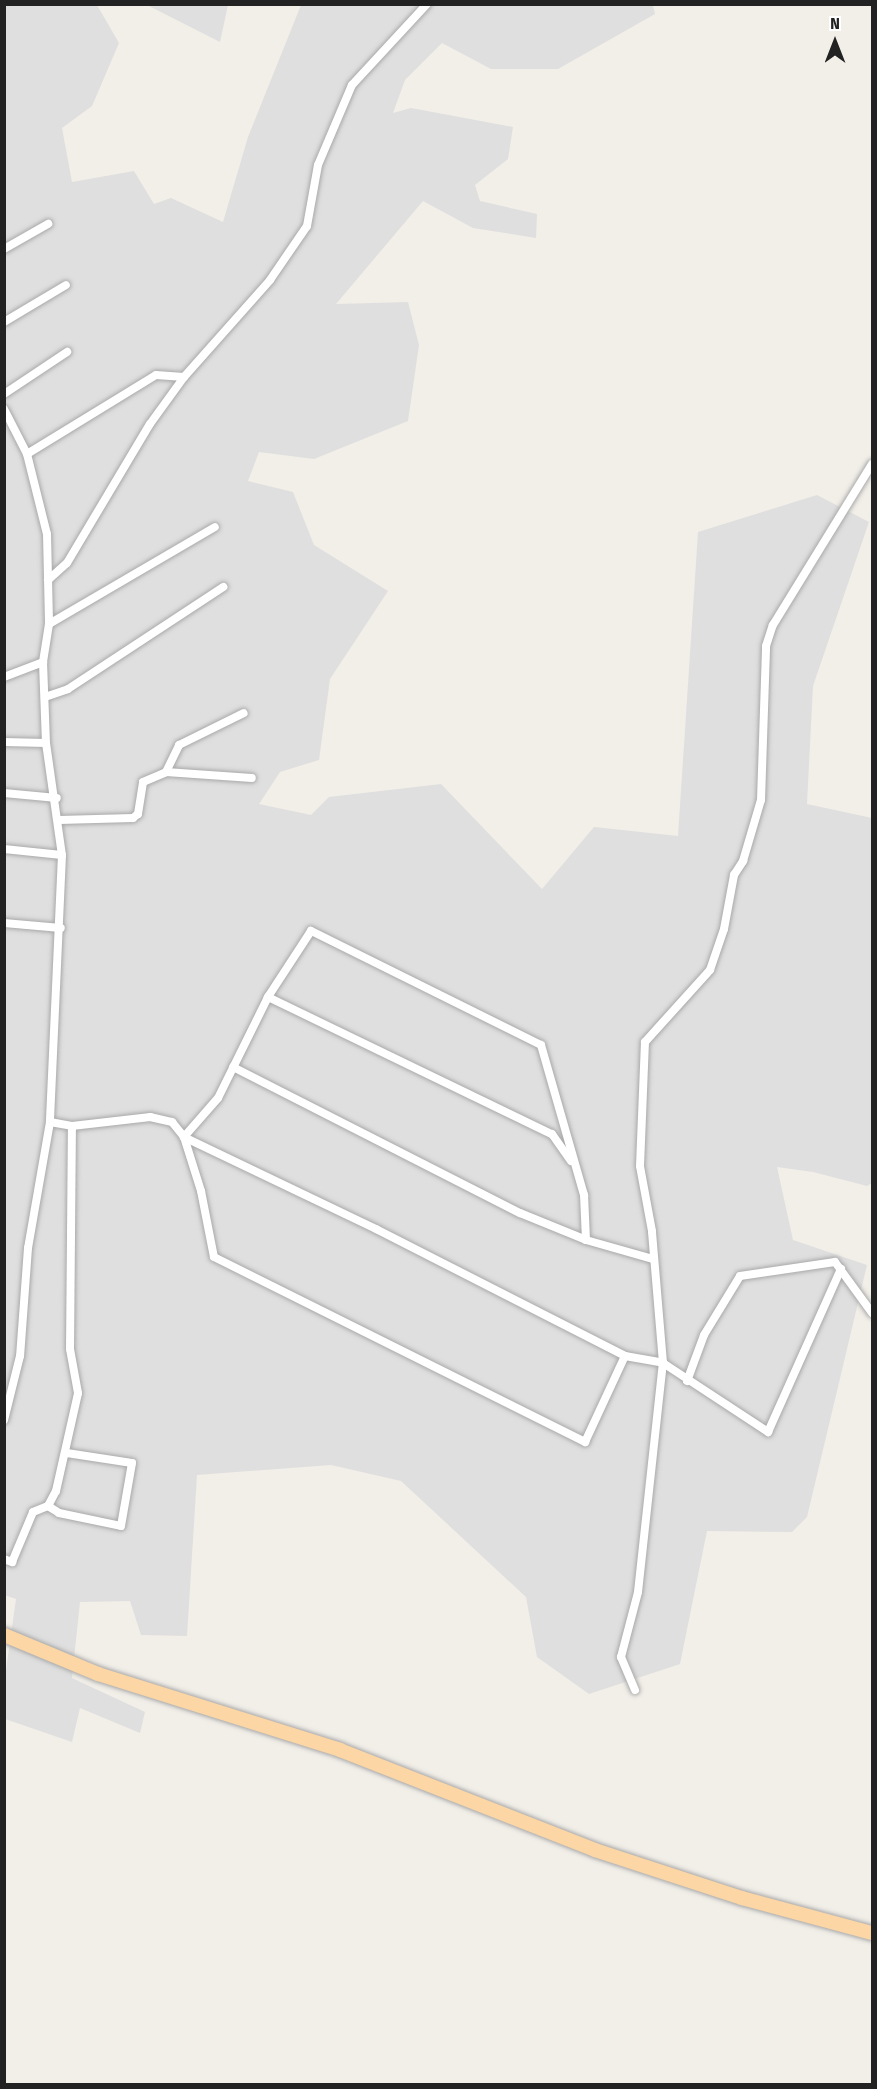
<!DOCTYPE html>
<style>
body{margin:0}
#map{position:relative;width:877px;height:2089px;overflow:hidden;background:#f2efe9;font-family:"Fira Sans Condensed",sans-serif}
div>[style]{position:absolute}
.residential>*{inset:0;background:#e0dfdf}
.roads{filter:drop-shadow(0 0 2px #a9a9a9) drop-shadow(0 0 2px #a9a9a9)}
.minor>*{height:8px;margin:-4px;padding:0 4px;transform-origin:4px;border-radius:4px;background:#fff}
.primary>*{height:14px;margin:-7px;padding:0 7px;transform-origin:7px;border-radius:7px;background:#fcd6a4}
span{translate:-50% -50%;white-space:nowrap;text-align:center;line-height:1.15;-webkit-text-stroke:4.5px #fff;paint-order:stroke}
.frame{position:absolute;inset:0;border:6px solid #222;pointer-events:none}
.north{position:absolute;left:805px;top:12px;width:60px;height:60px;-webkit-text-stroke:4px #fff;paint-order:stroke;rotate:0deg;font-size:16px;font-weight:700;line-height:24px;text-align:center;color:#222}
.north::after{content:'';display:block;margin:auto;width:21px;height:27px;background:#222;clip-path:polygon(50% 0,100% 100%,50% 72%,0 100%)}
</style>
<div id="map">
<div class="residential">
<i style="clip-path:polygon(5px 5px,97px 5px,119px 43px,92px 106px,62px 128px,72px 182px,134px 171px,154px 204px,171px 198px,223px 222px,248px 137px,301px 5px,653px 5px,655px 14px,558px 69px,491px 69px,442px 43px,405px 80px,393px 113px,411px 108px,513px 127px,508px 159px,475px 185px,480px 201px,537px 214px,536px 238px,473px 228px,423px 201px,336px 304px,408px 302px,419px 345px,408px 421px,314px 459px,259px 452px,248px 481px,293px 492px,314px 545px,388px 591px,330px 679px,319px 760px,280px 772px,259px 804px,311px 815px,329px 797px,441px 784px,542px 889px,594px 827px,678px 836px,698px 532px,817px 495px,869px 522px,813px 686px,807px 804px,872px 818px,872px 1183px,867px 1186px,813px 1172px,777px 1167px,793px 1240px,867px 1265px,807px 1517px,792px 1532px,707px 1531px,680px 1664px,589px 1694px,537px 1657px,526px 1597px,401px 1481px,331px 1465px,197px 1475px,187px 1636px,141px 1635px,130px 1601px,80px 1602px,72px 1678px,145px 1712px,140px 1733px,80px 1708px,72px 1742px,5px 1719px,5px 1677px,16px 1599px,4px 1595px)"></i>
<i style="clip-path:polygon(147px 5px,228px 5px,220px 42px)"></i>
</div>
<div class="roads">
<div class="minor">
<i style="left:4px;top:249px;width:51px;rotate:-29.6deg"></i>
<i style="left:4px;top:322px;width:72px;rotate:-30.8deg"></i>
<i style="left:4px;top:394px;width:76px;rotate:-33.7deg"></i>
<i style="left:4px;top:409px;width:51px;rotate:62.9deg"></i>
<i style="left:27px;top:454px;width:82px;rotate:76deg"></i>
<i style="left:47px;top:534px;width:90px;rotate:88.7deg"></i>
<i style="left:49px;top:624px;width:38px;rotate:99deg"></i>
<i style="left:43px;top:662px;width:81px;rotate:87.9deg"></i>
<i style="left:46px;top:743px;width:113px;rotate:81.9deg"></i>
<i style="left:62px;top:855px;width:267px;rotate:92.6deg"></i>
<i style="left:50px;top:1122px;width:128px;rotate:99.9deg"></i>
<i style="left:28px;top:1248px;width:108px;rotate:94.2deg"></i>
<i style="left:20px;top:1356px;width:66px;rotate:104deg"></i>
<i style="left:27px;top:454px;width:151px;rotate:-31.5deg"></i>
<i style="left:156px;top:375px;width:28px;rotate:4deg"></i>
<i style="left:48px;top:580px;width:25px;rotate:-42deg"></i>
<i style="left:67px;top:563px;width:162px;rotate:-59.2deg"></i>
<i style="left:150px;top:424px;width:58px;rotate:-54.1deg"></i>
<i style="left:184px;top:377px;width:130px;rotate:-48.4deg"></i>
<i style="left:270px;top:280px;width:65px;rotate:-55.6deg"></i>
<i style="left:307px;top:226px;width:62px;rotate:-79.8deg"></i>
<i style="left:318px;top:165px;width:87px;rotate:-67deg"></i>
<i style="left:352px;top:85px;width:110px;rotate:-47.2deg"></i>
<i style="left:49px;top:624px;width:192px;rotate:-30.3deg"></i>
<i style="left:4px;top:677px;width:42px;rotate:-21deg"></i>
<i style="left:45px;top:697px;width:24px;rotate:-19deg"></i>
<i style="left:68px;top:689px;width:186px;rotate:-33.3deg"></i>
<i style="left:4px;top:742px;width:42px;rotate:1.4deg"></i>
<i style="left:166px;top:772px;width:30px;rotate:-64deg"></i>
<i style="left:179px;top:745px;width:72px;rotate:-26.2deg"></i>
<i style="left:4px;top:793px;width:53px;rotate:5.4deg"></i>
<i style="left:59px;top:820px;width:74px;rotate:-1.5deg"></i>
<i style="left:133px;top:818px;width:6px;rotate:-39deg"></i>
<i style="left:138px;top:814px;width:32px;rotate:-81deg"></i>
<i style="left:143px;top:782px;width:25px;rotate:-23deg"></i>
<i style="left:166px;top:772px;width:86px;rotate:4deg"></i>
<i style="left:4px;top:849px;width:58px;rotate:5.9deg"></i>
<i style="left:4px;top:923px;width:57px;rotate:5deg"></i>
<i style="left:268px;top:997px;width:315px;rotate:25.8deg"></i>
<i style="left:552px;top:1134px;width:33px;rotate:55deg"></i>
<i style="left:233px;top:1067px;width:322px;rotate:27deg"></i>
<i style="left:520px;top:1213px;width:71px;rotate:22.2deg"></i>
<i style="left:586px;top:1240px;width:70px;rotate:15.8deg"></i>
<i style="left:50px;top:1122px;width:22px;rotate:10deg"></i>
<i style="left:72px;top:1126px;width:79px;rotate:-6.6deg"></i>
<i style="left:150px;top:1117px;width:23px;rotate:13deg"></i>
<i style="left:172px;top:1122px;width:19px;rotate:51deg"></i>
<i style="left:184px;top:1137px;width:57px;rotate:72.5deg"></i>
<i style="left:201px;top:1191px;width:67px;rotate:78.9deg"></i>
<i style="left:214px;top:1257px;width:415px;rotate:26.5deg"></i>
<i style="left:585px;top:1442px;width:95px;rotate:-65.1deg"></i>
<i style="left:586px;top:1240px;width:45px;rotate:-92.5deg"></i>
<i style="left:584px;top:1195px;width:156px;rotate:-106deg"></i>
<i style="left:541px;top:1045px;width:257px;rotate:-153.6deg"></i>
<i style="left:311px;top:931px;width:79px;rotate:123.1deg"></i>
<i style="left:268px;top:997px;width:113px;rotate:116.3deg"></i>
<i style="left:218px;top:1098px;width:52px;rotate:131.1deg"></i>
<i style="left:184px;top:1137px;width:213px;rotate:25.6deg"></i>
<i style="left:376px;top:1229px;width:280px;rotate:27deg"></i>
<i style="left:625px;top:1356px;width:39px;rotate:10deg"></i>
<i style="left:663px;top:1363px;width:126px;rotate:33.3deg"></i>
<i style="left:768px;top:1432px;width:179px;rotate:-65.9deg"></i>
<i style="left:687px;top:1381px;width:49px;rotate:-69.7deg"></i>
<i style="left:704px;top:1335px;width:69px;rotate:-58.6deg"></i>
<i style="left:740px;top:1276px;width:96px;rotate:-8.4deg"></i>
<i style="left:835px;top:1262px;width:63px;rotate:54deg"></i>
<i style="left:48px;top:1506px;width:13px;rotate:32deg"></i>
<i style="left:59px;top:1513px;width:63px;rotate:11.8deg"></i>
<i style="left:121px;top:1526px;width:64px;rotate:-80.1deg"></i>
<i style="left:132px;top:1463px;width:66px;rotate:-171.3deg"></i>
<i style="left:4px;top:1559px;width:9px;rotate:21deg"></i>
<i style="left:12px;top:1562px;width:54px;rotate:-67.2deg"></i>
<i style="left:33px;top:1512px;width:16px;rotate:-22deg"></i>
<i style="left:48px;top:1506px;width:17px;rotate:-62deg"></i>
<i style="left:56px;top:1491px;width:100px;rotate:-77.3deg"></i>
<i style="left:78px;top:1393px;width:45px;rotate:-100.3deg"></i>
<i style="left:70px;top:1349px;width:223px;rotate:-89.5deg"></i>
<i style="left:635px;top:1690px;width:36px;rotate:-113deg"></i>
<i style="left:621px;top:1657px;width:67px;rotate:-75.3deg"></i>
<i style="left:638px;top:1592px;width:230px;rotate:-83.8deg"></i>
<i style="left:663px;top:1363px;width:132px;rotate:-94.8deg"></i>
<i style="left:652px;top:1231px;width:66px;rotate:-100.5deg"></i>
<i style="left:640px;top:1166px;width:124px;rotate:-87.7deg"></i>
<i style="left:645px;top:1042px;width:97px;rotate:-47.9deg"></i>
<i style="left:710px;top:970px;width:43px;rotate:-71.1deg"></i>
<i style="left:724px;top:929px;width:55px;rotate:-79.5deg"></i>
<i style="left:734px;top:875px;width:17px;rotate:-57deg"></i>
<i style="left:743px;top:861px;width:64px;rotate:-73.6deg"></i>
<i style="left:761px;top:800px;width:154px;rotate:-88.1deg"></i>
<i style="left:766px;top:646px;width:22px;rotate:-72deg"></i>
<i style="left:773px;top:625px;width:189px;rotate:-58.4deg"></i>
</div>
<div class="primary">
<i style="left:4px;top:1635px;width:102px;rotate:22.5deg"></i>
<i style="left:98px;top:1674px;width:254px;rotate:17.4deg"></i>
<i style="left:340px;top:1750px;width:274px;rotate:21.4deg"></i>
<i style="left:595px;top:1850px;width:155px;rotate:18.1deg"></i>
<i style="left:742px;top:1898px;width:135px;rotate:15.1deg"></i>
</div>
</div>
<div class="frame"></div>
<div class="north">N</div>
</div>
